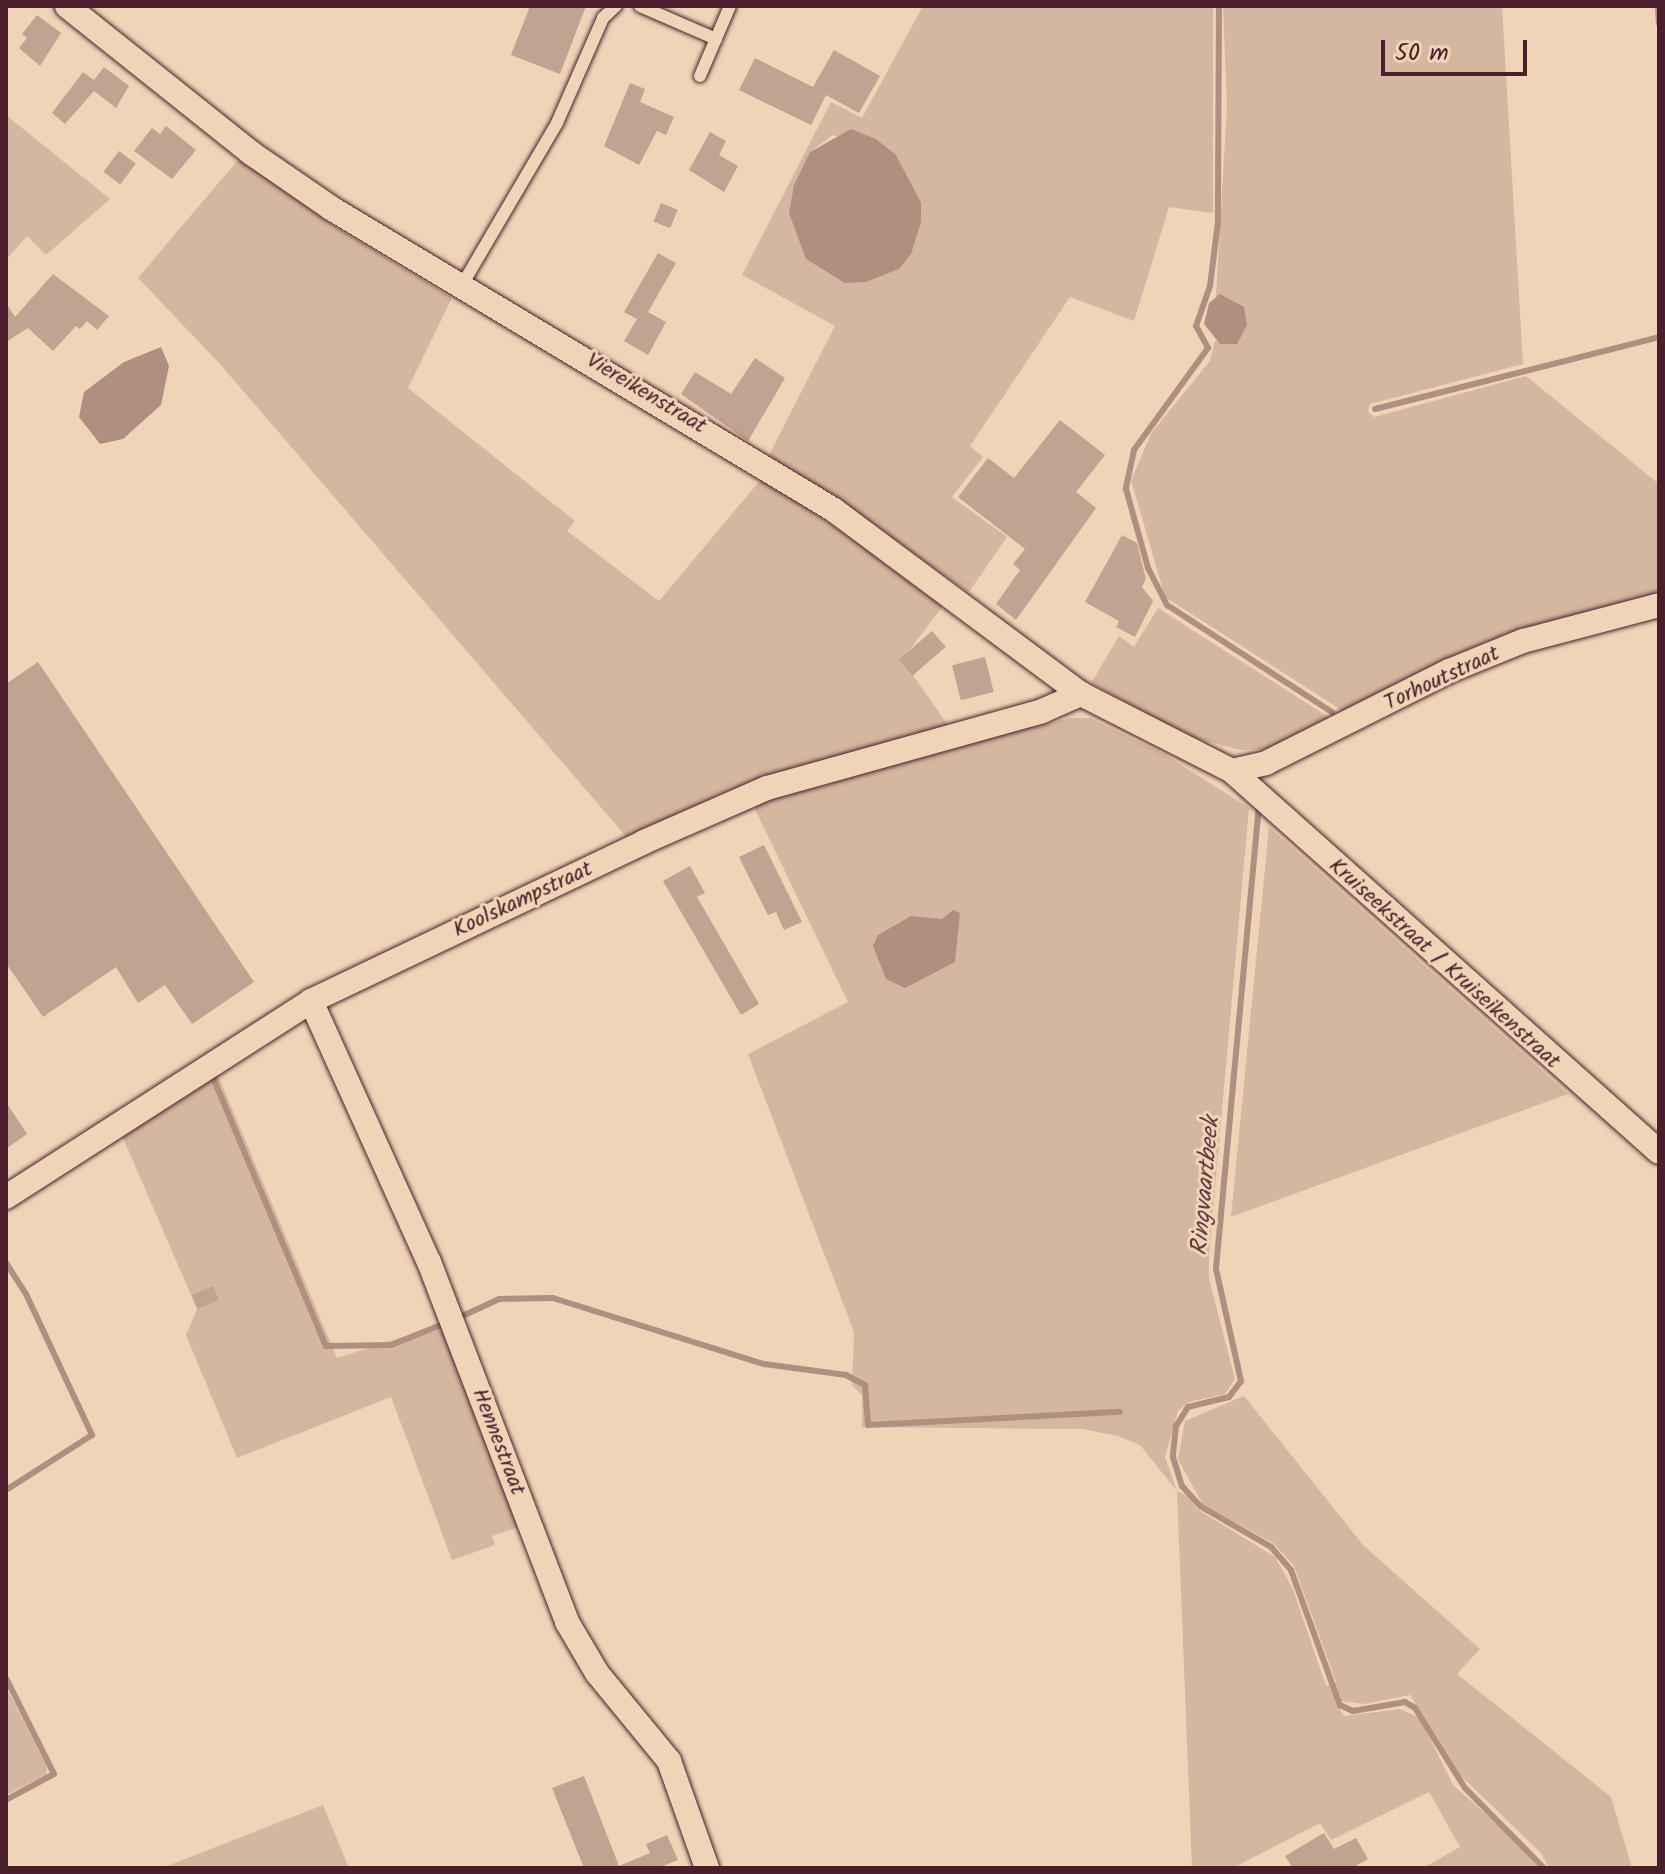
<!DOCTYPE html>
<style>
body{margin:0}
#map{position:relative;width:1665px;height:1874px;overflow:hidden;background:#f0d4b7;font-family:Kalam,sans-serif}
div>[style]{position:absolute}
.green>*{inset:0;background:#d5b6a0}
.water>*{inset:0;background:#b08f81}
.stream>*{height:6px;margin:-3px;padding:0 3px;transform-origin:3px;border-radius:3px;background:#b08f81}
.building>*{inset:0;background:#c2a290;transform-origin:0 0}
.roads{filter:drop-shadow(0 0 2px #4a1f2b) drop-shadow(0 0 2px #4a1f2b)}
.service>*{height:12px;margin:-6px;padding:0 6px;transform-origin:6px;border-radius:6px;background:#f0d4b7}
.minor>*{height:24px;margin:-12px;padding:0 12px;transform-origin:12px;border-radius:12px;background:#f0d4b7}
span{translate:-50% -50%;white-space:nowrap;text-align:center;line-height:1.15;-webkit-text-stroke:6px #f0d4b7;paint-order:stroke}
.street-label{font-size:22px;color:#4a1f2b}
.water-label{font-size:24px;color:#643b40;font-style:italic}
.frame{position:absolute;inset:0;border:8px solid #4a1f2b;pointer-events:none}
.scale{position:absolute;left:1381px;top:40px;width:146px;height:36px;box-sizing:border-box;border:4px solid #4a1f2b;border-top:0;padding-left:10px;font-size:24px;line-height:28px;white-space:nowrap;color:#4a1f2b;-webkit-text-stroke:6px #f0d4b7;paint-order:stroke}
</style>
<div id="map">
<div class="green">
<i style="clip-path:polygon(evenodd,923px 6px,1213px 6px,1213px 213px,1169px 207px,1134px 321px,1070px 297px,970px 446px,983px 457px,952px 497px,1007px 537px,969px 592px,769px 455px,835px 326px,742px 275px,831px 102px,862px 118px,923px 6px,833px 135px,896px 155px,921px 202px,899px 269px,866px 282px,810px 152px,833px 135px)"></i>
<i style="clip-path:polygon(1223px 6px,1502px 6px,1523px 364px,1370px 404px,1368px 411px,1374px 417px,1526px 376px,1659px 484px,1659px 594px,1343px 711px,1165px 597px,1131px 480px,1152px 432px,1210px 361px,1215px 341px,1228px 339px,1216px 295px,1227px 107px)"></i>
<i style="clip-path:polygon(6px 115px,110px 199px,46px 255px,27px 236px,6px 260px)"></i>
<i style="clip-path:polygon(247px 160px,332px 225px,452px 298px,408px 388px,575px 521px,567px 531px,659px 601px,762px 478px,946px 602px,902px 660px,948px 725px,629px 840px,220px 364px,138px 278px,237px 161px)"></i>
<i style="clip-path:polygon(1158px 608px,1333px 720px,1272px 749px,1241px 750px,1190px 737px,1091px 683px,1119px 636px,1134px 647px)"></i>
<i style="clip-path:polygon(1071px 718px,1090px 718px,1164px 754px,1249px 808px,1209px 1255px,1209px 1279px,1235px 1379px,1225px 1394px,1189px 1402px,1178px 1411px,1165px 1457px,1177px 1491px,1188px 1496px,1197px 1509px,1275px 1557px,1293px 1589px,1326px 1686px,1336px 1682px,1294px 1566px,1273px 1543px,1203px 1505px,1178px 1459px,1185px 1421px,1244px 1396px,1363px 1545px,1480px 1649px,1457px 1674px,1611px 1797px,1632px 1868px,1549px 1868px,1541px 1853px,1461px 1776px,1410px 1695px,1364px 1704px,1334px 1700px,1344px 1716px,1400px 1709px,1420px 1718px,1453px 1785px,1521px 1845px,1539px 1868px,1423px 1868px,1460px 1847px,1429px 1792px,1331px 1840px,1320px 1823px,1233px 1868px,1192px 1868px,1177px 1491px,1140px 1445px,1118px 1436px,1082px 1429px,862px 1427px,862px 1395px,852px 1385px,854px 1332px,748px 1054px,848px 1002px,752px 803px,896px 759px)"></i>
<i style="clip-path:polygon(1269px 827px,1568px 1094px,1231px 1217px)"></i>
<i style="clip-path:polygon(215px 1068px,337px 1358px,441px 1325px,518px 1527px,492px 1536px,495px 1545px,452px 1560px,391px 1397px,237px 1458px,186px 1335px,197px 1309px,121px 1133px)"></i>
<i style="clip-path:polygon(6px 1687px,47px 1767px,46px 1775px,6px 1795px)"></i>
<i style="clip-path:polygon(323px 1805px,349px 1868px,162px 1868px)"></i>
</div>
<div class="water">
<i style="clip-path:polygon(851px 129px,876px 139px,896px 155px,921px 202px,921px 222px,911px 254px,899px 269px,866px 282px,845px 283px,806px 259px,789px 213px,794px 185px,810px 152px)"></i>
<i style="clip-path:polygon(1220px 294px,1244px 307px,1247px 325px,1237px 344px,1220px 344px,1204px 324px,1209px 303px)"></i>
<i style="clip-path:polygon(161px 347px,169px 366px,161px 405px,123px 439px,100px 444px,79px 417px,84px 392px,124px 362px)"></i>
<i style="clip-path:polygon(953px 910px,960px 913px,955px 962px,905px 988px,886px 979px,873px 946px,878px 935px,911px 916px,942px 919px)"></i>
</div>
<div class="stream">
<i style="left:1219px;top:6px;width:216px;rotate:90.3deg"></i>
<i style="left:1218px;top:222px;width:64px;rotate:97.1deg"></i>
<i style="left:1210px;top:286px;width:42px;rotate:109.3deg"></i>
<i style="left:1196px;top:326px;width:25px;rotate:61deg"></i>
<i style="left:1208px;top:348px;width:126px;rotate:126deg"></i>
<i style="left:1134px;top:450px;width:40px;rotate:102deg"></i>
<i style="left:1126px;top:489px;width:82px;rotate:74.4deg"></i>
<i style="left:1148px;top:568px;width:42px;rotate:62.8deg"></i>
<i style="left:1167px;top:605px;width:197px;rotate:33deg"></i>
<i style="left:1658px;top:6px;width:17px;rotate:87deg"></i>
<i style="left:1375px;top:409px;width:293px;rotate:-14.2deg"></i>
<i style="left:1259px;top:805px;width:466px;rotate:95.3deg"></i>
<i style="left:1216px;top:1269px;width:115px;rotate:77.4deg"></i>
<i style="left:1241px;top:1381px;width:20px;rotate:127deg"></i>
<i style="left:1229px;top:1397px;width:42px;rotate:166.3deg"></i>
<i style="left:1188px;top:1407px;width:22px;rotate:122deg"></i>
<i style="left:1176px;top:1426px;width:31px;rotate:96deg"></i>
<i style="left:1173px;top:1457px;width:30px;rotate:73deg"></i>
<i style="left:1182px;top:1486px;width:27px;rotate:48deg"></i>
<i style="left:1200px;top:1506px;width:82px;rotate:30deg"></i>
<i style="left:1271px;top:1547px;width:30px;rotate:49deg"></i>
<i style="left:1291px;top:1570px;width:144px;rotate:70.1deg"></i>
<i style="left:1340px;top:1705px;width:14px;rotate:25deg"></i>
<i style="left:1353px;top:1711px;width:53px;rotate:-9.8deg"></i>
<i style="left:1405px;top:1702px;width:12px;rotate:31deg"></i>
<i style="left:1415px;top:1708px;width:94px;rotate:58deg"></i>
<i style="left:1465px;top:1788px;width:112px;rotate:45.4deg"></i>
<i style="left:212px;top:1075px;width:294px;rotate:67.2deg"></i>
<i style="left:326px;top:1346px;width:65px;rotate:-0.9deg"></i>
<i style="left:391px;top:1345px;width:59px;rotate:-21.8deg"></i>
<i style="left:6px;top:1263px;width:37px;rotate:57deg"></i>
<i style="left:26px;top:1294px;width:156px;rotate:64.9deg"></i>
<i style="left:92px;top:1435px;width:102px;rotate:147.4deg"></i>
<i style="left:456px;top:1319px;width:47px;rotate:-24.9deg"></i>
<i style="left:499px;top:1299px;width:54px;rotate:-1.1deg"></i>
<i style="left:553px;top:1298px;width:221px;rotate:17.4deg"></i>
<i style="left:764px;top:1364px;width:83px;rotate:7.6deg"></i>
<i style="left:846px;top:1375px;width:21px;rotate:28deg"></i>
<i style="left:865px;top:1385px;width:40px;rotate:85.7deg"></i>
<i style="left:868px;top:1425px;width:252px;rotate:-3deg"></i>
<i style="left:6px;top:1678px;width:107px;rotate:63.4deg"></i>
<i style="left:54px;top:1774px;width:55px;rotate:151.6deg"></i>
</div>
<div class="building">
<i style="clip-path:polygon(530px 6px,586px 6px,560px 74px,511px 55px)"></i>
<i style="clip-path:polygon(37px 15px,61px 33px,40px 66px,19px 48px,27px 38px,22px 34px)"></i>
<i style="clip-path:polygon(834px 50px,880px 76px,859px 113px,826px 95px,811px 125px,739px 90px,755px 58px,813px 87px)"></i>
<i style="clip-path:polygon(104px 67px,129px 86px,116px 108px,94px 91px,65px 124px,52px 113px,83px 72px,94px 80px)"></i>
<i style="clip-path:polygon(630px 83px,645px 89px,640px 102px,674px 117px,666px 135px,657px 131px,639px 165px,604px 146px)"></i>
<i style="clip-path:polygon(166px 126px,196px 150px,172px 179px,134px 151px,152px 128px,160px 134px)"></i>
<i style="clip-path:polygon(710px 132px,726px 141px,719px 155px,738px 166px,724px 192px,689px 170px)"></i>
<i style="left:119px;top:151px;width:21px;height:26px;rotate:37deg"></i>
<i style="left:661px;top:203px;width:18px;height:20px;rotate:22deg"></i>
<i style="clip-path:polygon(658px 253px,676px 263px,648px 312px,666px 322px,648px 355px,624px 341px,637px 319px,624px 312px)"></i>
<i style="clip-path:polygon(53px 274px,109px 316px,97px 330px,87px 321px,80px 329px,76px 326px,53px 351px,28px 328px,6px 342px,6px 303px,15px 317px)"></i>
<i style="clip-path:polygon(755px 358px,785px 378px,748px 441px,681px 394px,695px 372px,731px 394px)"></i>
<i style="clip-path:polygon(1060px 420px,1105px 455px,1076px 492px,1096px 508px,1016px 620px,996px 604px,1020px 570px,1013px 564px,1025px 549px,958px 497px,988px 458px,1014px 478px)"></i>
<i style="clip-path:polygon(1122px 535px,1137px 543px,1146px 579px,1142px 587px,1153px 601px,1135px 637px,1116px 627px,1119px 621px,1085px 602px)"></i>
<i style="left:932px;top:631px;width:21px;height:44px;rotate:49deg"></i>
<i style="left:985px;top:657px;width:36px;height:34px;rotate:76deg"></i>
<i style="clip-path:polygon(38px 662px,254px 982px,192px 1024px,165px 985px,138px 1003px,116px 967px,43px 1017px,6px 963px,6px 684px)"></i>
<i style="clip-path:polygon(764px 845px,802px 922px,784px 930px,776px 912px,768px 915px,739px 857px)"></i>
<i style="clip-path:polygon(690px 866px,705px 893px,697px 897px,759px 1004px,741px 1015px,663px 881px)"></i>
<i style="clip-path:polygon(6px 1102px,27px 1134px,6px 1149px)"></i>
<i style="left:213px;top:1286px;width:15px;height:23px;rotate:67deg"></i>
<i style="clip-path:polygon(584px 1776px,619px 1866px,650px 1853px,646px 1844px,667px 1835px,678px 1860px,658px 1868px,584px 1868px,552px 1788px)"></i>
<i style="clip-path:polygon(1324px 1833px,1334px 1849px,1356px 1838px,1368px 1859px,1352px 1868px,1293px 1868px,1285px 1856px)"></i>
</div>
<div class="roads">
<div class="service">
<i style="left:640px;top:6px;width:83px;rotate:23.5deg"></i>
<i style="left:700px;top:76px;width:76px;rotate:-66.8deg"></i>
<i style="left:462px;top:285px;width:188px;rotate:-59.6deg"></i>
<i style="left:557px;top:123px;width:115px;rotate:-66.3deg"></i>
<i style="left:603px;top:18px;width:18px;rotate:-43deg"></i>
</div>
<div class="minor">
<i style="left:67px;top:6px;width:236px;rotate:38.6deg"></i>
<i style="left:251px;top:153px;width:97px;rotate:34.5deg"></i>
<i style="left:331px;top:208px;width:587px;rotate:30.98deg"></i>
<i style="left:834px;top:510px;width:308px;rotate:36.7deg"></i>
<i style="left:1081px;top:694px;width:169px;rotate:27deg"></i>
<i style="left:1232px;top:771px;width:572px;rotate:41.74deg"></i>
<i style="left:1232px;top:771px;width:35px;rotate:-13deg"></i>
<i style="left:1266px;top:763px;width:205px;rotate:-26.7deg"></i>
<i style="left:1449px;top:671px;width:80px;rotate:-22.1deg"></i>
<i style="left:1523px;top:641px;width:141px;rotate:-14.8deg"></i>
<i style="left:311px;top:1001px;width:286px;rotate:65.7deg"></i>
<i style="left:429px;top:1262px;width:386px;rotate:69deg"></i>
<i style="left:567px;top:1622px;width:59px;rotate:59.5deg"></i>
<i style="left:597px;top:1673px;width:114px;rotate:50.7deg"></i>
<i style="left:669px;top:1761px;width:114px;rotate:70.4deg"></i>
<i style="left:6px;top:1197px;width:363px;rotate:-32.7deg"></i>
<i style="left:311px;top:1001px;width:369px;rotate:-25.5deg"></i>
<i style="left:644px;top:842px;width:134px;rotate:-23.7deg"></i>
<i style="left:767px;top:788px;width:286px;rotate:-15.6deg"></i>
<i style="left:1042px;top:711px;width:43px;rotate:-23.6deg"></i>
</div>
</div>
<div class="street-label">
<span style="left:646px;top:394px;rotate:31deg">Viereikenstraat</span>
<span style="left:1442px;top:679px;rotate:-25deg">Torhoutstraat</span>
<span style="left:523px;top:900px;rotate:-25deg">Koolskampstraat</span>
<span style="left:1444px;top:964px;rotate:42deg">Kruiseekstraat / Kruiseikenstraat</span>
<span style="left:498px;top:1442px;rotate:69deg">Hennestraat</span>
</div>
<div class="water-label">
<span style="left:1206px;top:1186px;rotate:-85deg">Ringvaartbeek</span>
</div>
<div class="frame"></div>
<div class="scale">50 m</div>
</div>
